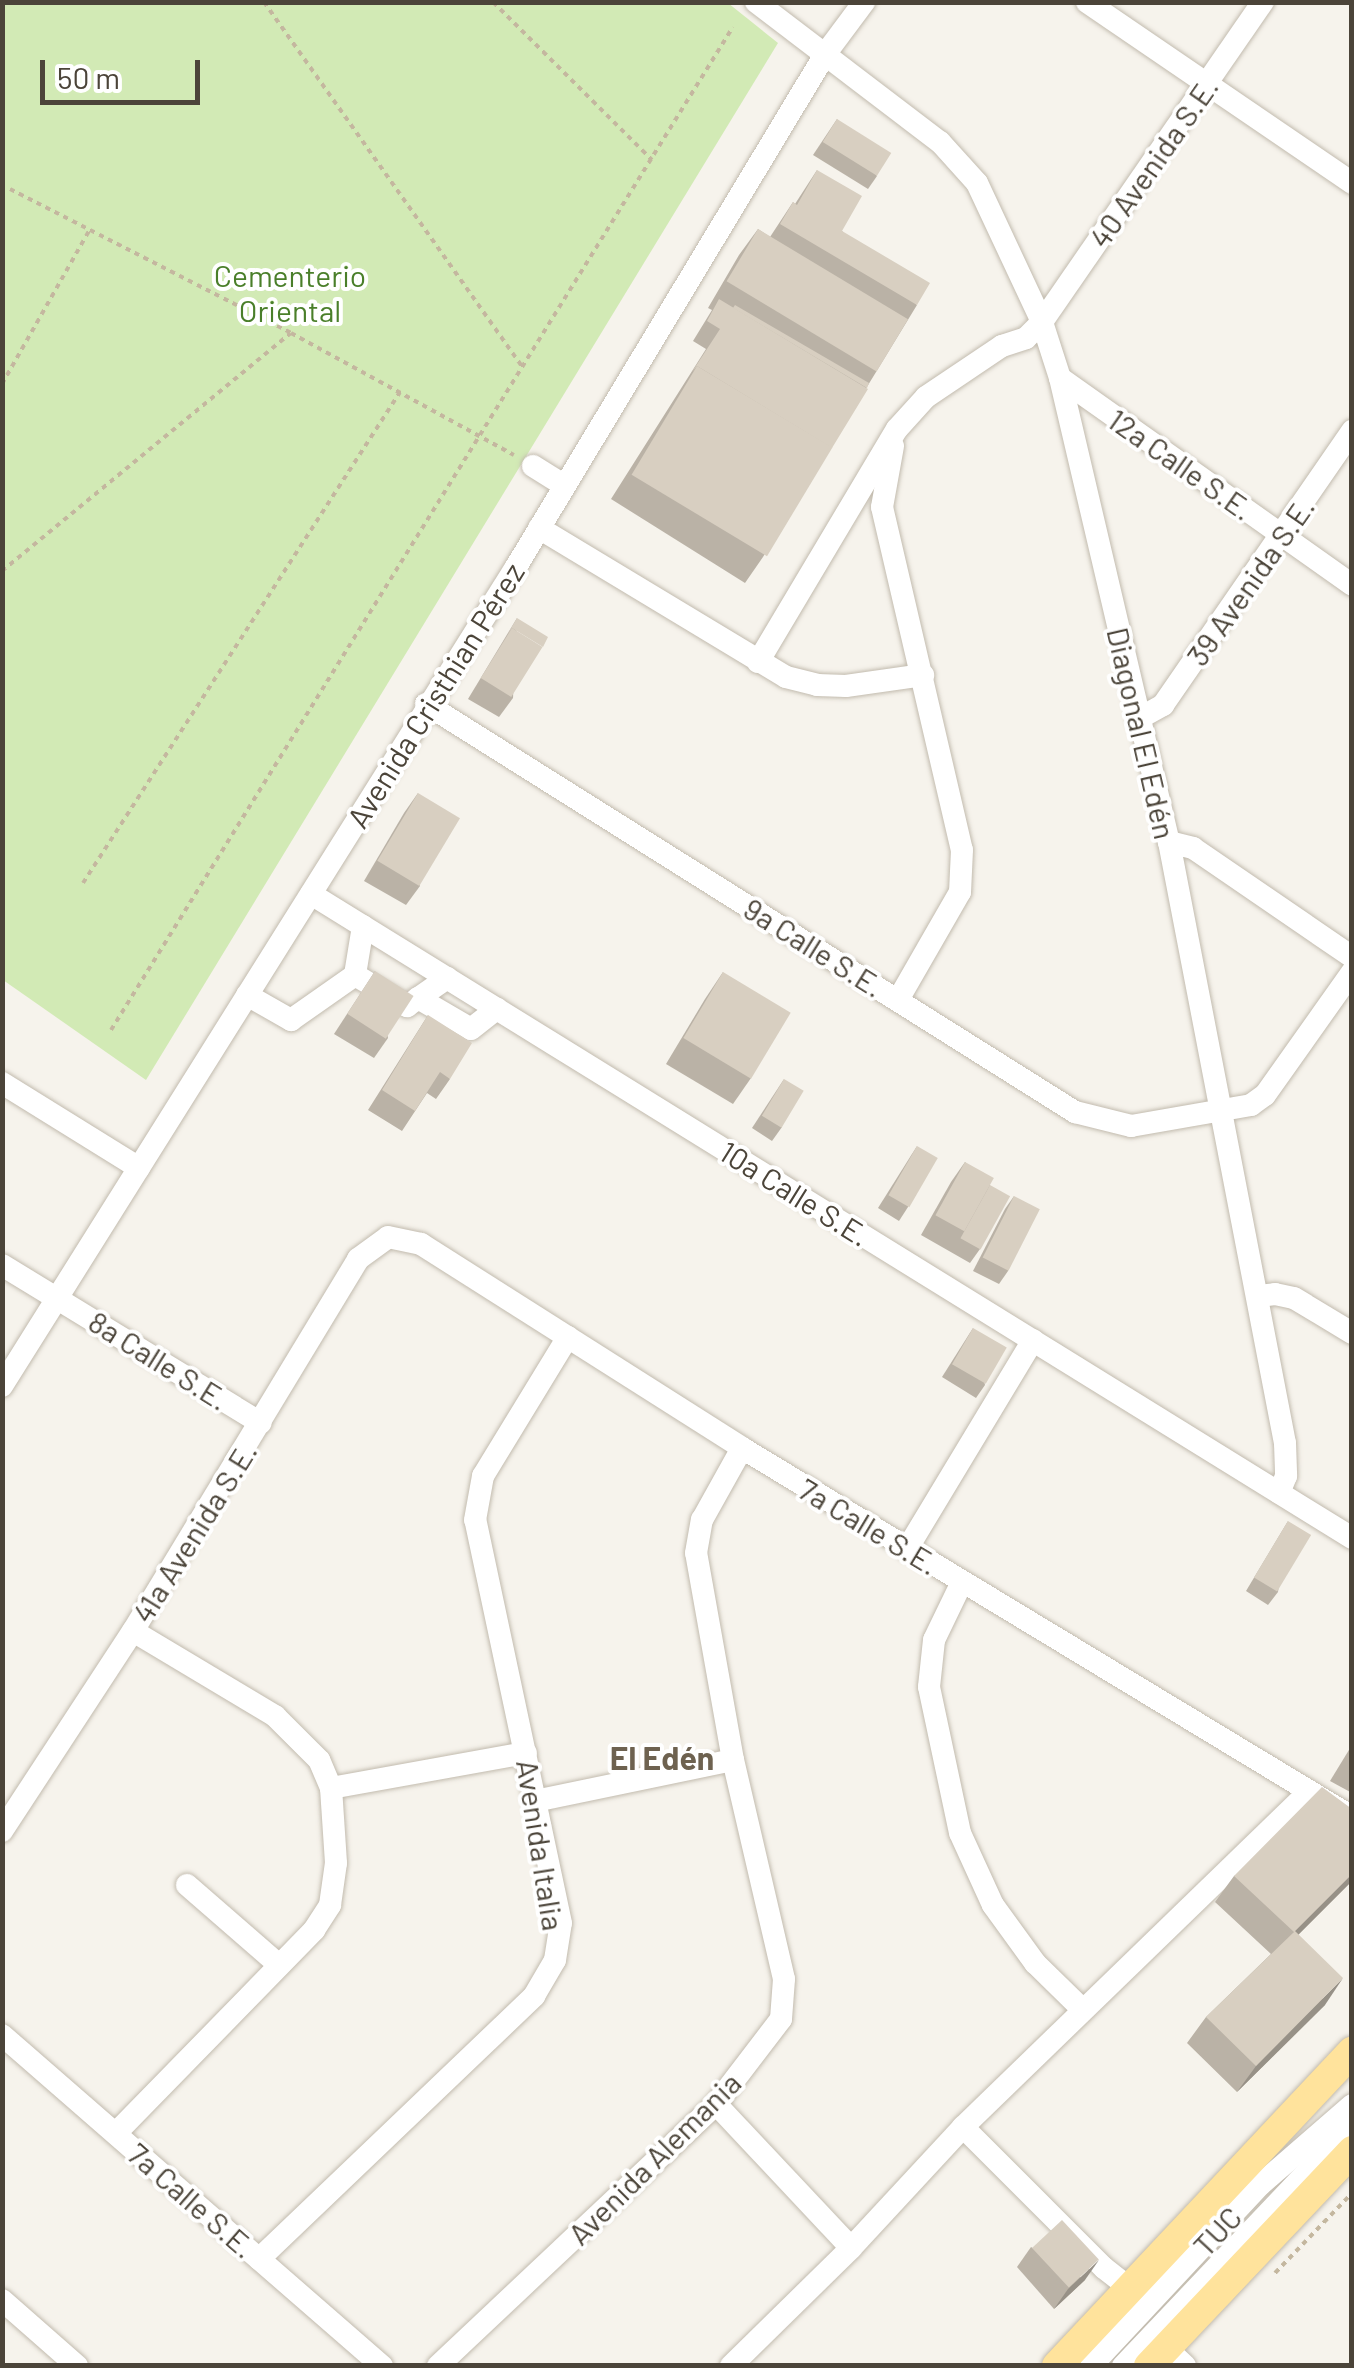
<!DOCTYPE html>
<meta charset="utf-8">
<style>
body{margin:0}
#map{position:relative;width:1354px;height:2368px;overflow:hidden;background:#f6f3ec;font-family:Barlow,sans-serif}
div>[style]{position:absolute}
.green>*{inset:0;background:#d2eab5}
.path>*{height:4px;margin-top:-2px;transform-origin:0;background:repeating-linear-gradient(90deg,#c4b79f 0 5px,transparent 0 10px)}
.roads{filter:drop-shadow(0 0 2px #c2bbae) drop-shadow(0 0 2px #c2bbae)}
.minor>*{height:22px;margin:-11px;padding:0 11px;transform-origin:11px;border-radius:11px;background:#fff}
.major>*{height:30px;margin:-15px;padding:0 15px;transform-origin:15px;border-radius:15px;background:#ffe39c}
.wall>*{inset:0;background:#bab2a6}
.shaded-wall>*{inset:0;background:#979187}
.building>*{inset:0;background:#d8cfc1;transform-origin:0 0}
span{translate:-50% -50%;white-space:nowrap;text-align:center;line-height:1.15;-webkit-text-stroke:8px #fff;paint-order:stroke}
.street-label{font-size:30px;color:#4b4439}
.park-label{font-size:30px;color:#4a7f2a}
.neighbourhood-label{font-size:32px;color:#6e6250;font-weight:700}
.frame{position:absolute;inset:0;border:5px solid #4b4439;pointer-events:none}
.scale{position:absolute;left:40px;top:60px;width:160px;height:45px;box-sizing:border-box;border:5px solid #4b4439;border-top:0;padding-left:12px;font-size:30px;line-height:35px;white-space:nowrap;color:#4b4439;-webkit-text-stroke:8px #fff;paint-order:stroke}
</style>
<div id="map">
<div class="green">
<i style="clip-path:polygon(3px 3px,728px 3px,778px 43px,146px 1080px,3px 980px)"></i>
</div>
<div class="path">
<i style="left:264px;top:2px;width:448px;rotate:54.7deg"></i>
<i style="left:493px;top:2px;width:224px;rotate:44.8deg"></i>
<i style="left:10px;top:189px;width:316px;rotate:27.1deg"></i>
<i style="left:291px;top:333px;width:254px;rotate:28.7deg"></i>
<i style="left:2px;top:384px;width:176px;rotate:-60.4deg"></i>
<i style="left:2px;top:571px;width:374px;rotate:-39.5deg"></i>
<i style="left:83px;top:883px;width:584px;rotate:-57.15deg"></i>
<i style="left:111px;top:1030px;width:1180px;rotate:-58.2deg"></i>
<i style="left:1275px;top:2273px;width:111px;rotate:-46.1deg"></i>
</div>
<div class="roads">
<div class="minor">
<i style="left:756px;top:2px;width:231px;rotate:37.3deg"></i>
<i style="left:940px;top:142px;width:55px;rotate:47.9deg"></i>
<i style="left:977px;top:183px;width:153px;rotate:64.9deg"></i>
<i style="left:1042px;top:322px;width:59px;rotate:72.2deg"></i>
<i style="left:1060px;top:378px;width:477px;rotate:76.8deg"></i>
<i style="left:1169px;top:842px;width:612px;rotate:79.08deg"></i>
<i style="left:1285px;top:1443px;width:33px;rotate:88deg"></i>
<i style="left:1286px;top:1476px;width:18px;rotate:112deg"></i>
<i style="left:1087px;top:2px;width:321px;rotate:34.3deg"></i>
<i style="left:1060px;top:378px;width:358px;rotate:35.3deg"></i>
<i style="left:893px;top:446px;width:62px;rotate:100.2deg"></i>
<i style="left:882px;top:507px;width:352px;rotate:76.9deg"></i>
<i style="left:962px;top:850px;width:42px;rotate:92.7deg"></i>
<i style="left:960px;top:892px;width:125px;rotate:119.9deg"></i>
<i style="left:533px;top:466px;width:36px;rotate:32deg"></i>
<i style="left:539px;top:528px;width:288px;rotate:31.1deg"></i>
<i style="left:786px;top:677px;width:32px;rotate:14deg"></i>
<i style="left:817px;top:685px;width:29px;rotate:2deg"></i>
<i style="left:846px;top:686px;width:78px;rotate:-8.1deg"></i>
<i style="left:758px;top:662px;width:271px;rotate:-59.2deg"></i>
<i style="left:897px;top:429px;width:43px;rotate:-47.8deg"></i>
<i style="left:926px;top:397px;width:92px;rotate:-33.9deg"></i>
<i style="left:1002px;top:346px;width:25px;rotate:-18deg"></i>
<i style="left:1026px;top:338px;width:23px;rotate:-45deg"></i>
<i style="left:1042px;top:322px;width:389px;rotate:-55.4deg"></i>
<i style="left:426px;top:704px;width:767px;rotate:32.16deg"></i>
<i style="left:1075px;top:1112px;width:58px;rotate:14deg"></i>
<i style="left:1131px;top:1126px;width:122px;rotate:-9.9deg"></i>
<i style="left:1251px;top:1105px;width:17px;rotate:-36deg"></i>
<i style="left:1265px;top:1095px;width:151px;rotate:-54.7deg"></i>
<i style="left:1138px;top:719px;width:29px;rotate:-29deg"></i>
<i style="left:1163px;top:705px;width:333px;rotate:-55.4deg"></i>
<i style="left:1169px;top:842px;width:25px;rotate:14deg"></i>
<i style="left:1193px;top:848px;width:193px;rotate:34.4deg"></i>
<i style="left:311px;top:894px;width:1224px;rotate:31.74deg"></i>
<i style="left:363px;top:926px;width:50px;rotate:99.3deg"></i>
<i style="left:355px;top:975px;width:61px;rotate:30.8deg"></i>
<i style="left:407px;top:1006px;width:49px;rotate:-35deg"></i>
<i style="left:247px;top:995px;width:51px;rotate:29.6deg"></i>
<i style="left:291px;top:1020px;width:78px;rotate:-35.1deg"></i>
<i style="left:418px;top:998px;width:61px;rotate:30.3deg"></i>
<i style="left:471px;top:1029px;width:33px;rotate:-38deg"></i>
<i style="left:2px;top:1083px;width:161px;rotate:31.8deg"></i>
<i style="left:2px;top:1265px;width:303px;rotate:31.4deg"></i>
<i style="left:1259px;top:1296px;width:16px;rotate:-7deg"></i>
<i style="left:1275px;top:1294px;width:19px;rotate:12deg"></i>
<i style="left:1294px;top:1298px;width:68px;rotate:31.1deg"></i>
<i style="left:2px;top:1386px;width:967px;rotate:-57.89deg"></i>
<i style="left:516px;top:567px;width:600px;rotate:-58.91deg"></i>
<i style="left:826px;top:53px;width:64px;rotate:-53.3deg"></i>
<i style="left:907px;top:1549px;width:244px;rotate:-58.9deg"></i>
<i style="left:962px;top:1582px;width:64px;rotate:115.8deg"></i>
<i style="left:934px;top:1640px;width:47px;rotate:96.1deg"></i>
<i style="left:929px;top:1687px;width:149px;rotate:78deg"></i>
<i style="left:960px;top:1833px;width:79px;rotate:65.4deg"></i>
<i style="left:993px;top:1905px;width:72px;rotate:54.1deg"></i>
<i style="left:1035px;top:1963px;width:67px;rotate:44.4deg"></i>
<i style="left:331px;top:1788px;width:198px;rotate:-10.2deg"></i>
<i style="left:535px;top:1801px;width:202px;rotate:-11.7deg"></i>
<i style="left:2px;top:1831px;width:239px;rotate:-56.8deg"></i>
<i style="left:133px;top:1631px;width:435px;rotate:-58.8deg"></i>
<i style="left:358px;top:1259px;width:37px;rotate:-36deg"></i>
<i style="left:388px;top:1237px;width:34px;rotate:12deg"></i>
<i style="left:421px;top:1244px;width:380px;rotate:32.4deg"></i>
<i style="left:742px;top:1448px;width:713px;rotate:31.17deg"></i>
<i style="left:187px;top:1885px;width:122px;rotate:41deg"></i>
<i style="left:2px;top:2035px;width:504px;rotate:41.06deg"></i>
<i style="left:716px;top:2104px;width:197px;rotate:46.8deg"></i>
<i style="left:963px;top:2127px;width:199px;rotate:45deg"></i>
<i style="left:1104px;top:2268px;width:33px;rotate:38deg"></i>
<i style="left:116px;top:2133px;width:284px;rotate:-45.7deg"></i>
<i style="left:314px;top:1930px;width:30px;rotate:-57deg"></i>
<i style="left:330px;top:1905px;width:42px;rotate:-81.9deg"></i>
<i style="left:336px;top:1863px;width:75px;rotate:-93.8deg"></i>
<i style="left:331px;top:1788px;width:30px;rotate:-113deg"></i>
<i style="left:319px;top:1760px;width:62px;rotate:-135deg"></i>
<i style="left:275px;top:1716px;width:165px;rotate:-149.1deg"></i>
<i style="left:259px;top:2259px;width:381px;rotate:-43.7deg"></i>
<i style="left:534px;top:1996px;width:42px;rotate:-59.7deg"></i>
<i style="left:555px;top:1960px;width:37px;rotate:-81deg"></i>
<i style="left:561px;top:1923px;width:412px;rotate:-102deg"></i>
<i style="left:475px;top:1520px;width:45px;rotate:-79.7deg"></i>
<i style="left:483px;top:1476px;width:163px;rotate:-58.6deg"></i>
<i style="left:2px;top:2300px;width:100px;rotate:41.3deg"></i>
<i style="left:1166px;top:2348px;width:26px;rotate:43deg"></i>
<i style="left:438px;top:2366px;width:382px;rotate:-43.3deg"></i>
<i style="left:716px;top:2104px;width:107px;rotate:-52.6deg"></i>
<i style="left:781px;top:2019px;width:40px;rotate:-85.7deg"></i>
<i style="left:784px;top:1979px;width:225px;rotate:-103.1deg"></i>
<i style="left:733px;top:1760px;width:210px;rotate:-100.1deg"></i>
<i style="left:696px;top:1553px;width:34px;rotate:-80deg"></i>
<i style="left:702px;top:1520px;width:82px;rotate:-60.9deg"></i>
<i style="left:731px;top:2366px;width:168px;rotate:-44.5deg"></i>
<i style="left:851px;top:2248px;width:165px;rotate:-47.2deg"></i>
<i style="left:963px;top:2127px;width:482px;rotate:-44.1deg"></i>
<i style="left:1091px;top:2366px;width:248px;rotate:-47deg"></i>
<i style="left:1260px;top:2185px;width:122px;rotate:-41deg"></i>
<i style="left:1123px;top:2366px;width:332px;rotate:-46.5deg"></i>
</div>
<div class="major">
<i style="left:1057px;top:2366px;width:431px;rotate:-46.8deg"></i>
<i style="left:1149px;top:2366px;width:296px;rotate:-46.6deg"></i>
</div>
</div>
<div class="wall">
<i style="clip-path:polygon(837px 119px,877px 176px,868px 189px,813px 155px)"></i>
<i style="clip-path:polygon(817px 170px,842px 231px,917px 305px,763px 557px,745px 583px,611px 499px,706px 349px,693px 341px,712px 310px,708px 308px,739px 255px,758px 229px,770px 237px,793px 202px,795px 204px)"></i>
<i style="clip-path:polygon(517px 618px,513px 698px,499px 717px,468px 699px)"></i>
<i style="clip-path:polygon(418px 793px,420px 886px,406px 905px,364px 881px,404px 813px)"></i>
<i style="clip-path:polygon(375px 971px,388px 1038px,374px 1058px,334px 1034px)"></i>
<i style="clip-path:polygon(723px 972px,751px 1078px,733px 1104px,666px 1064px,705px 999px)"></i>
<i style="clip-path:polygon(428px 1015px,450px 1079px,436px 1099px,427px 1093px,402px 1131px,368px 1110px)"></i>
<i style="clip-path:polygon(784px 1079px,782px 1127px,772px 1141px,752px 1128px)"></i>
<i style="clip-path:polygon(917px 1146px,908px 1207px,899px 1221px,878px 1208px)"></i>
<i style="clip-path:polygon(965px 1162px,990px 1185px,980px 1249px,970px 1263px,921px 1235px,951px 1182px)"></i>
<i style="clip-path:polygon(1014px 1196px,1008px 1271px,999px 1284px,973px 1271px,1005px 1209px)"></i>
<i style="clip-path:polygon(973px 1328px,985px 1385px,976px 1398px,942px 1377px)"></i>
<i style="clip-path:polygon(1288px 1521px,1278px 1592px,1268px 1605px,1246px 1591px)"></i>
<i style="clip-path:polygon(1352px 1745px,1352px 1793px,1330px 1781px)"></i>
<i style="clip-path:polygon(1352px 1809px,1352px 1881px,1298px 1935px,1325px 2005px,1237px 2092px,1187px 2043px,1206px 2017px,1271px 1954px,1215px 1902px,1234px 1876px)"></i>
<i style="clip-path:polygon(1031px 2247px,1085px 2280px,1054px 2309px,1017px 2267px)"></i>
</div>
<div class="shaded-wall">
<i style="clip-path:polygon(1352px 1874px,1352px 1881px,1276px 1957px,1295px 1931px)"></i>
<i style="clip-path:polygon(1343px 1978px,1325px 2005px,1237px 2092px,1256px 2066px)"></i>
<i style="clip-path:polygon(1099px 2260px,1085px 2280px,1054px 2309px,1068px 2289px)"></i>
</div>
<div class="building">
<i style="left:837px;top:119px;width:64px;height:27px;rotate:32deg"></i>
<i style="clip-path:polygon(817px 170px,862px 196px,842px 231px,930px 283px,917px 305px,780px 224px,793px 202px,797px 205px)"></i>
<i style="left:758px;top:229px;width:175px;height:61px;rotate:31deg"></i>
<i style="clip-path:polygon(719px 299px,868px 389px,832px 448px,697px 366px,692px 372px,720px 329px,707px 321px)"></i>
<i style="clip-path:polygon(735px 305px,869px 383px,867px 388px,733px 308px)"></i>
<i style="left:697px;top:366px;width:158px;height:127px;rotate:31deg"></i>
<i style="clip-path:polygon(517px 618px,548px 637px,543px 647px,512px 628px,507px 635px)"></i>
<i style="left:512px;top:628px;width:36px;height:59px;rotate:32deg"></i>
<i style="left:418px;top:793px;width:49px;height:79px;rotate:31deg"></i>
<i style="left:375px;top:971px;width:46px;height:51px;rotate:33deg"></i>
<i style="left:723px;top:972px;width:79px;height:77px;rotate:31deg"></i>
<i style="clip-path:polygon(428px 1015px,472px 1043px,450px 1079px,440px 1072px,415px 1111px,382px 1090px)"></i>
<i style="left:784px;top:1079px;width:23px;height:43px;rotate:31deg"></i>
<i style="left:917px;top:1146px;width:24px;height:57px;rotate:30deg"></i>
<i style="left:965px;top:1162px;width:33px;height:61px;rotate:29deg"></i>
<i style="left:990px;top:1185px;width:23px;height:61px;rotate:29deg"></i>
<i style="left:1014px;top:1196px;width:29px;height:69px;rotate:27deg"></i>
<i style="left:973px;top:1328px;width:39px;height:42px;rotate:30deg"></i>
<i style="left:1288px;top:1521px;width:27px;height:66px;rotate:31deg"></i>
<i style="clip-path:polygon(1322px 1787px,1352px 1809px,1352px 1874px,1295px 1931px,1343px 1978px,1256px 2066px,1206px 2017px,1294px 1932px,1234px 1876px)"></i>
<i style="left:1062px;top:2220px;width:54px;height:41px;rotate:47deg"></i>
</div>
<div class="street-label">
<span style="left:1153px;top:162px;rotate:-55deg">40 Avenida S.E.</span>
<span style="left:1181px;top:464px;rotate:35deg">12a Calle S.E.</span>
<span style="left:1250px;top:581px;rotate:-55deg">39 Avenida S.E.</span>
<span style="left:435px;top:695px;rotate:-58deg">Avenida Cristhian Pérez</span>
<span style="left:1142px;top:733px;rotate:77deg">Diagonal El Edén</span>
<span style="left:814px;top:947px;rotate:32deg">9a Calle S.E.</span>
<span style="left:795px;top:1193px;rotate:32deg">10a Calle S.E.</span>
<span style="left:159px;top:1360px;rotate:32deg">8a Calle S.E.</span>
<span style="left:869px;top:1526px;rotate:31deg">7a Calle S.E.</span>
<span style="left:194px;top:1532px;rotate:-58deg">41a Avenida S.E.</span>
<span style="left:541px;top:1845px;rotate:81deg">Avenida Italia</span>
<span style="left:654px;top:2158px;rotate:-45deg">Avenida Alemania</span>
<span style="left:192px;top:2200px;rotate:41deg">7a Calle S.E.</span>
<span style="left:1217px;top:2231px;rotate:-47deg">TUC</span>
</div>
<div class="park-label">
<span style="left:290px;top:292px">Cementerio<br>Oriental</span>
</div>
<div class="neighbourhood-label">
<span style="left:662px;top:1757px">El Edén</span>
</div>
<div class="frame"></div>
<div class="scale">50 m</div>
</div>
